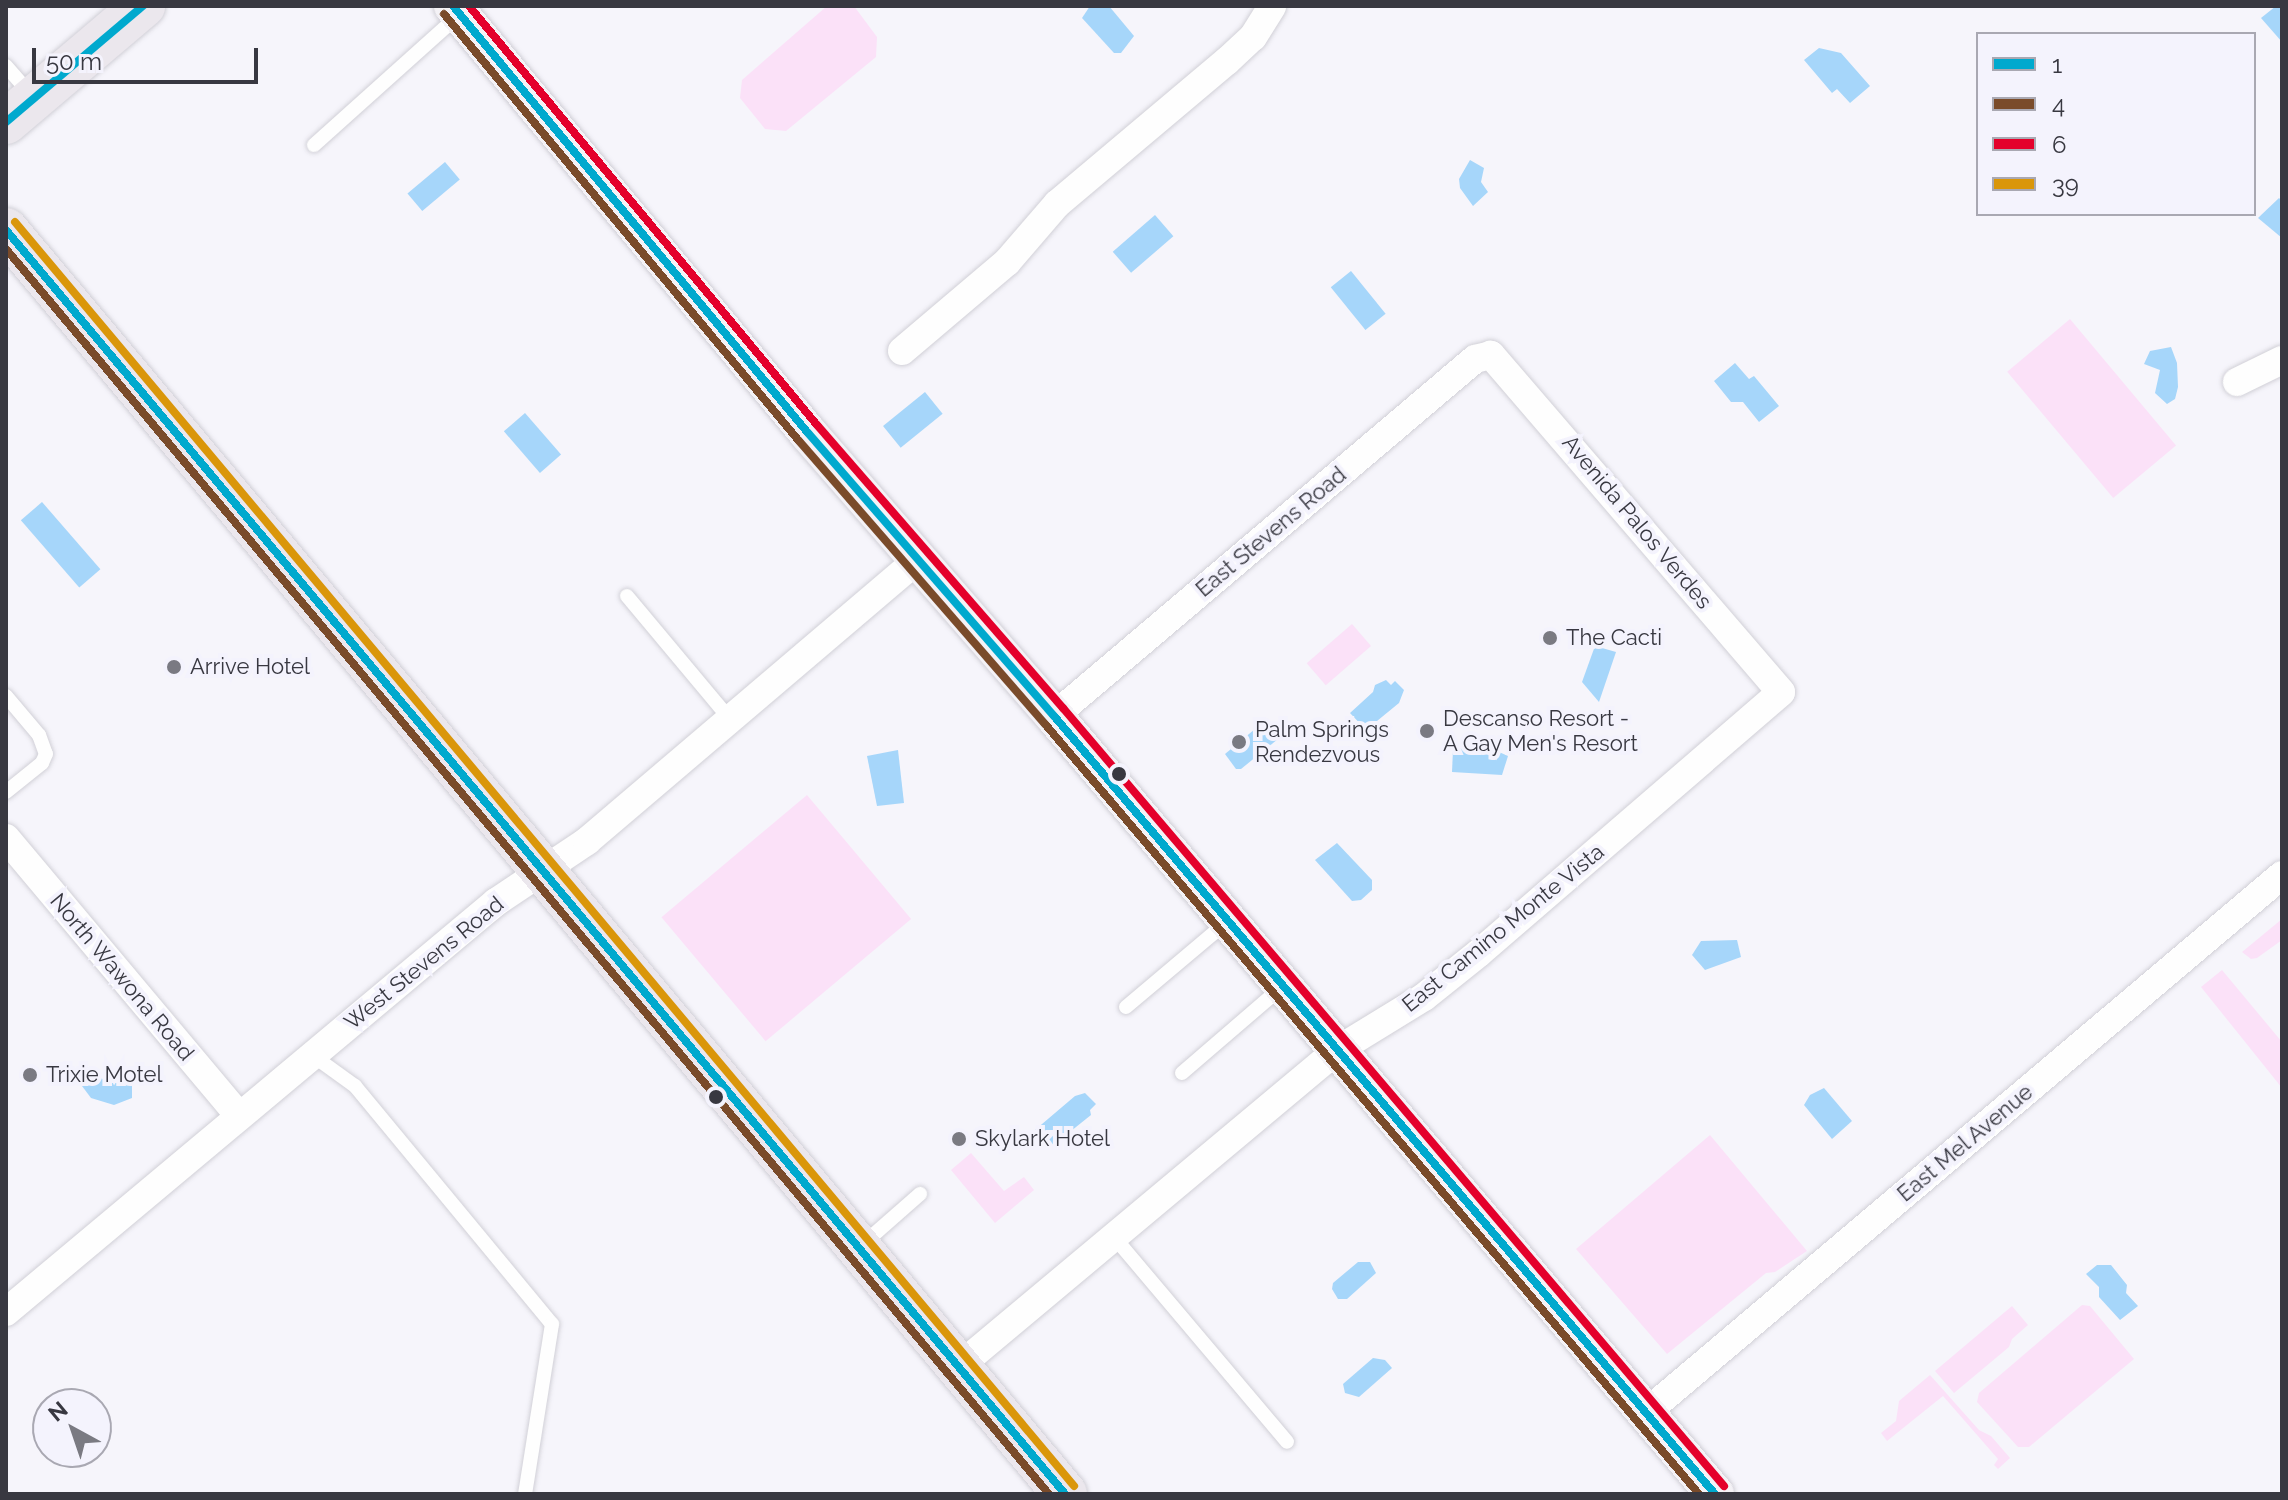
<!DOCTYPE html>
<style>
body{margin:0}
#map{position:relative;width:2288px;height:1500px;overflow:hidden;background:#f6f5fb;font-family:Raleway,sans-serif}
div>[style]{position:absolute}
.green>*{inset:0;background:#fbe1f8;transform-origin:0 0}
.water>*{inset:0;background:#a6d6fa;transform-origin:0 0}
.roads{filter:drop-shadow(0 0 2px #d1d0d7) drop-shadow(0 0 2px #d1d0d7)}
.service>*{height:14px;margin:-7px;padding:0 7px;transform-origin:7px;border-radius:7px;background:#fefefe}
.minor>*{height:28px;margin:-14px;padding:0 14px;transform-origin:14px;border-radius:14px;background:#fefefe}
.secondary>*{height:38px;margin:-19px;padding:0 19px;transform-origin:19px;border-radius:19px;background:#f4f2f6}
.primary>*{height:44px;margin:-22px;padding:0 22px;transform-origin:22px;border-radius:22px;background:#ebe7ed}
.bus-1>*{height:8px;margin:-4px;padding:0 4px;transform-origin:4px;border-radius:4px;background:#00a9ce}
.bus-2>*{height:8px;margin:-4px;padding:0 4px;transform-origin:4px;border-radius:4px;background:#7a4b2a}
.bus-3>*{height:8px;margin:-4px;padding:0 4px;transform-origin:4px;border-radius:4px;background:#e4002b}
.bus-4>*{height:8px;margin:-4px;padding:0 4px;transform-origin:4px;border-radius:4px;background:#da960a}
.dots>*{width:22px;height:22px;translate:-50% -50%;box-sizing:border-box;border:4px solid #f4f3fd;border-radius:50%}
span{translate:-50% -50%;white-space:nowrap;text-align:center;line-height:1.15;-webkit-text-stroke:8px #f4f3fd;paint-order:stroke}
.street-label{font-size:22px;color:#383841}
.poi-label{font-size:22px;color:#383841}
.left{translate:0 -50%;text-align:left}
.frame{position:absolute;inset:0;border:8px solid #383841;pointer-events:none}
.legend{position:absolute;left:1976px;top:32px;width:280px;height:184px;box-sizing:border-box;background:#f4f3fd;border:2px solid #a9a8b2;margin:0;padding:10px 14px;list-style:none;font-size:24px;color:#383841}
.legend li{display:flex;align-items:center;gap:16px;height:40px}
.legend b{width:40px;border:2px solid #a9a8b2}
.north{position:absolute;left:32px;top:1388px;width:80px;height:80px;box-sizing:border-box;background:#f4f3fd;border:2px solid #a9a8b2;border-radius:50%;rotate:320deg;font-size:22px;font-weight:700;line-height:32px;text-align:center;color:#383841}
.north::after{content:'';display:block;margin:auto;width:28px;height:36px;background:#7a7a82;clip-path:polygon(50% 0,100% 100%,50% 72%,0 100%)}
.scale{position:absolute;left:32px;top:48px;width:226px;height:36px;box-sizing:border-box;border:4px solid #383841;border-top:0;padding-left:10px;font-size:24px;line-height:28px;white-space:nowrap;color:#383841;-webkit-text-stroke:6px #f4f3fd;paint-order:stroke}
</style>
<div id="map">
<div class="green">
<i style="clip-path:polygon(827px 6px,854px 6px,877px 37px,876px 57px,786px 131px,765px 129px,740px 98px,742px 80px)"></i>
<i style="left:2070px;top:319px;width:165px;height:82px;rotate:50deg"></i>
<i style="left:1352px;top:624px;width:29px;height:60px;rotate:49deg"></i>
<i style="left:807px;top:795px;width:162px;height:190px;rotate:50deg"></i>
<i style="clip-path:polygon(2282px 919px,2282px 940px,2257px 958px,2251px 959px,2242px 952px)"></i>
<i style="clip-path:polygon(2222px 970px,2282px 1042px,2282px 1088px,2201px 987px)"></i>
<i style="clip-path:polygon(1710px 1135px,1807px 1251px,1775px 1272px,1766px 1273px,1667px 1354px,1576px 1249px)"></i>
<i style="clip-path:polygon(971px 1153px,1004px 1191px,1024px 1177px,1034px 1190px,995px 1223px,951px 1170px)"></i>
<i style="clip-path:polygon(2082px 1305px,2090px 1306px,2134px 1359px,2029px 1447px,2018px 1447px,1977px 1402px,1979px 1393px)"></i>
<i style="clip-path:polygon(2012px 1306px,2028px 1325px,2012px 1339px,2009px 1347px,1954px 1393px,1935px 1371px)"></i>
<i style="clip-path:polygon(1930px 1375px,1979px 1430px,1991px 1436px,2010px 1458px,1998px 1469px,1994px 1465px,1998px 1459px,1943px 1396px,1887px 1441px,1881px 1433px,1896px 1421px,1899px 1401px)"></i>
</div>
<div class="water">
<i style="clip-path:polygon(1090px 6px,1109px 6px,1134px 36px,1121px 53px,1114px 53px,1082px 18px)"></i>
<i style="clip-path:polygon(2276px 6px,2282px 6px,2282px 42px,2261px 18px)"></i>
<i style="clip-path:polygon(1819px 48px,1841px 53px,1870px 86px,1850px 103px,1837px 89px,1832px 93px,1804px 60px)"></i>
<i style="clip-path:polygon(1470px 160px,1484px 168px,1481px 182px,1488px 192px,1473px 206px,1460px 188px,1459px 179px)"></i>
<i style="left:445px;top:162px;width:23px;height:49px;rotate:50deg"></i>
<i style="clip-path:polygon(2279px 198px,2282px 201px,2282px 238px,2258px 218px)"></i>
<i style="left:1155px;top:215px;width:28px;height:56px;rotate:49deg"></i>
<i style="left:1351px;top:271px;width:55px;height:26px;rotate:51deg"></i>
<i style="clip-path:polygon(2171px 347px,2177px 363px,2178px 387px,2175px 399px,2167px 404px,2155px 393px,2160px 370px,2144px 364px,2150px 351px)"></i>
<i style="clip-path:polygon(1735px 363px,1749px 379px,1754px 376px,1779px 406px,1759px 422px,1743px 402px,1731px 402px,1714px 381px)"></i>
<i style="left:925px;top:392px;width:28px;height:54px;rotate:51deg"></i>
<i style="left:525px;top:413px;width:55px;height:28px;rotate:49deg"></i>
<i style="left:42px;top:502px;width:89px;height:28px;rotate:49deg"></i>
<i style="clip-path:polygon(1595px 646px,1616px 652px,1599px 702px,1582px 682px)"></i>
<i style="clip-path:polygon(1386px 680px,1391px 685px,1395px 681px,1404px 690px,1399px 703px,1366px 730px,1350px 713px,1373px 692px,1375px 685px)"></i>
<i style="clip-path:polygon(1255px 729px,1278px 739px,1241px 769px,1236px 769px,1225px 754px)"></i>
<i style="clip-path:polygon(1481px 744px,1508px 756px,1502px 775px,1452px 772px,1453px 750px)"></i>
<i style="clip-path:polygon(898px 750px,904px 803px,877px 806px,867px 756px)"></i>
<i style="clip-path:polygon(1337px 843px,1372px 880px,1372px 890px,1361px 900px,1352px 901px,1315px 860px)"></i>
<i style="clip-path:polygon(1737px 940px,1741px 957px,1705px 970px,1692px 955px,1701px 941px)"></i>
<i style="clip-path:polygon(92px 1071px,104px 1080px,128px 1080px,132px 1084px,132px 1098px,114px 1105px,91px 1098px,79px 1082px,83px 1073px)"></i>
<i style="clip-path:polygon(1824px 1088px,1852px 1121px,1832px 1139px,1804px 1105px,1810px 1095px)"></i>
<i style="clip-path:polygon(1085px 1093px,1096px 1104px,1090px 1110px,1091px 1115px,1051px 1147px,1041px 1150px,1031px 1138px,1035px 1130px,1075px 1096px)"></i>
<i style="clip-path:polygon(1358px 1262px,1370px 1262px,1376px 1273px,1347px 1299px,1338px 1299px,1332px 1289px,1333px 1283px)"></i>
<i style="clip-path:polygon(2097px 1265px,2111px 1265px,2127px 1285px,2126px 1293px,2138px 1306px,2120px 1320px,2099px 1297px,2099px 1287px,2086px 1274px)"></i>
<i style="clip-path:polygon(1373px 1358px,1385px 1360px,1392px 1368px,1359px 1397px,1345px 1393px,1343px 1384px)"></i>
</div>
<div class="roads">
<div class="service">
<i style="left:6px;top:66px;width:40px;rotate:49deg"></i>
<i style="left:314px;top:145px;width:196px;rotate:-41.9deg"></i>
<i style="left:627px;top:596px;width:160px;rotate:50.1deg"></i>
<i style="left:6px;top:696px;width:51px;rotate:49.8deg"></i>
<i style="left:39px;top:735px;width:20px;rotate:70deg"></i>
<i style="left:46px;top:754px;width:10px;rotate:114deg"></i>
<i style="left:42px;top:763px;width:46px;rotate:141.1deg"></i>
<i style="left:1126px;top:1007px;width:132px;rotate:-40.1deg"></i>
<i style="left:312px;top:1055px;width:53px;rotate:35.8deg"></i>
<i style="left:355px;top:1086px;width:309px;rotate:50.4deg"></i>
<i style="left:552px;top:1324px;width:172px;rotate:99deg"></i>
<i style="left:1182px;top:1073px;width:132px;rotate:-40.7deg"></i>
<i style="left:1114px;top:1237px;width:268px;rotate:49.8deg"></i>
<i style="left:863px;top:1244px;width:76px;rotate:-41.3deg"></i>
</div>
<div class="minor">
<i style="left:902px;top:351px;width:138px;rotate:-40.3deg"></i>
<i style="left:1007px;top:262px;width:77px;rotate:-49.2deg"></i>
<i style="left:1057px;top:204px;width:222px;rotate:-40.1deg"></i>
<i style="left:1227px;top:61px;width:35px;rotate:-43deg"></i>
<i style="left:1253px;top:37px;width:36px;rotate:-58deg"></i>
<i style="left:2237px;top:382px;width:50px;rotate:-26.1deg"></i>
<i style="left:6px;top:838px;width:363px;rotate:50deg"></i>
<i style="left:6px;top:1312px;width:639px;rotate:-39.92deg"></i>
<i style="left:496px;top:902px;width:110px;rotate:-33.8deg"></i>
<i style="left:587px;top:841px;width:436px;rotate:-40.4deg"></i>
<i style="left:957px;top:1368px;width:494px;rotate:-39.9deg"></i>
<i style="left:1336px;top:1051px;width:103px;rotate:-31.5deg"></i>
<i style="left:1424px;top:997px;width:70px;rotate:-38.7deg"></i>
<i style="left:1479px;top:953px;width:399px;rotate:-40.8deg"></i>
<i style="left:1781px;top:692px;width:445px;rotate:-130.7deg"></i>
<i style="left:1491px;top:355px;width:16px;rotate:166deg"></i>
<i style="left:1475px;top:359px;width:552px;rotate:139.7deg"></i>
<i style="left:1648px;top:1411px;width:830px;rotate:-40.21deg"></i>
</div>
<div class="secondary">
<i style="left:453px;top:6px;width:555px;rotate:50.26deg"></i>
<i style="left:808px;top:433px;width:375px;rotate:49deg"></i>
<i style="left:1054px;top:716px;width:1021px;rotate:49.65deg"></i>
</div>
<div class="primary">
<i style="left:6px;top:122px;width:180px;rotate:-40.3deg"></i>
<i style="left:6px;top:230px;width:1649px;rotate:50.04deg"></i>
</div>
</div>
<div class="bus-1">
<i style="left:453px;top:6px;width:555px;rotate:50.26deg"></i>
<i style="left:808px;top:433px;width:375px;rotate:49deg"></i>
<i style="left:1054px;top:716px;width:1021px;rotate:49.65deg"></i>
<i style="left:6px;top:122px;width:180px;rotate:-40.3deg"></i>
<i style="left:6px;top:230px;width:1649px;rotate:50.04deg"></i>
</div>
<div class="bus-2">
<i style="left:444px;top:14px;width:555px;rotate:50.26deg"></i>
<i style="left:799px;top:441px;width:375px;rotate:49deg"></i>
<i style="left:1045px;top:724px;width:1010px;rotate:49.66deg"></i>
<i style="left:6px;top:249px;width:1624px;rotate:50.05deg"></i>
</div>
<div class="bus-3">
<i style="left:469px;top:6px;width:545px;rotate:50.29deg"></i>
<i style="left:817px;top:425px;width:375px;rotate:49deg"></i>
<i style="left:1063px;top:708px;width:1021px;rotate:49.65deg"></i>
</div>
<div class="bus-4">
<i style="left:15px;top:222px;width:1649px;rotate:50.04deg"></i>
</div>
<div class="dots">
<i style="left:1550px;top:638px;background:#7a7a82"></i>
<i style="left:174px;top:667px;background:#7a7a82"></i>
<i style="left:1427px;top:731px;background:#7a7a82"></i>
<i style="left:1239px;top:742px;background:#7a7a82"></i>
<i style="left:1119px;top:774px;background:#383841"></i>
<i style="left:30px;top:1075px;background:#7a7a82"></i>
<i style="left:716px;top:1097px;background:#383841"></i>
<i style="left:959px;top:1139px;background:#7a7a82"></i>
</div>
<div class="street-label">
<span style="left:1637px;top:522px;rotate:50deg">Avenida Palos Verdes</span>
<span style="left:1271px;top:532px;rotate:-40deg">East Stevens Road</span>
<span style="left:1503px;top:928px;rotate:-39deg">East Camino Monte Vista</span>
<span style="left:424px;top:963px;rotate:-39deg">West Stevens Road</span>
<span style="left:122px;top:977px;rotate:50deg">North Wawona Road</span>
<span style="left:1965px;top:1143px;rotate:-40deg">East Mel Avenue</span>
</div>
<div class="poi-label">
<span class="left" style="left:1566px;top:638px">The Cacti</span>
<span class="left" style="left:190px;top:667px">Arrive Hotel</span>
<span class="left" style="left:1443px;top:731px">Descanso Resort -<br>A Gay Men's Resort</span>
<span class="left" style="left:1255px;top:742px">Palm Springs<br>Rendezvous</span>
<span class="left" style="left:46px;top:1075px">Trixie Motel</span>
<span class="left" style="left:975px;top:1139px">Skylark Hotel</span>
</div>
<div class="frame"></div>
<ul class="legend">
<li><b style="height:10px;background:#00a9ce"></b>1</li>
<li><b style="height:10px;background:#7a4b2a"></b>4</li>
<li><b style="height:10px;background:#e4002b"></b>6</li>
<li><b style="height:10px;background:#da960a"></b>39</li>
</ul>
<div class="north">N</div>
<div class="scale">50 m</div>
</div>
